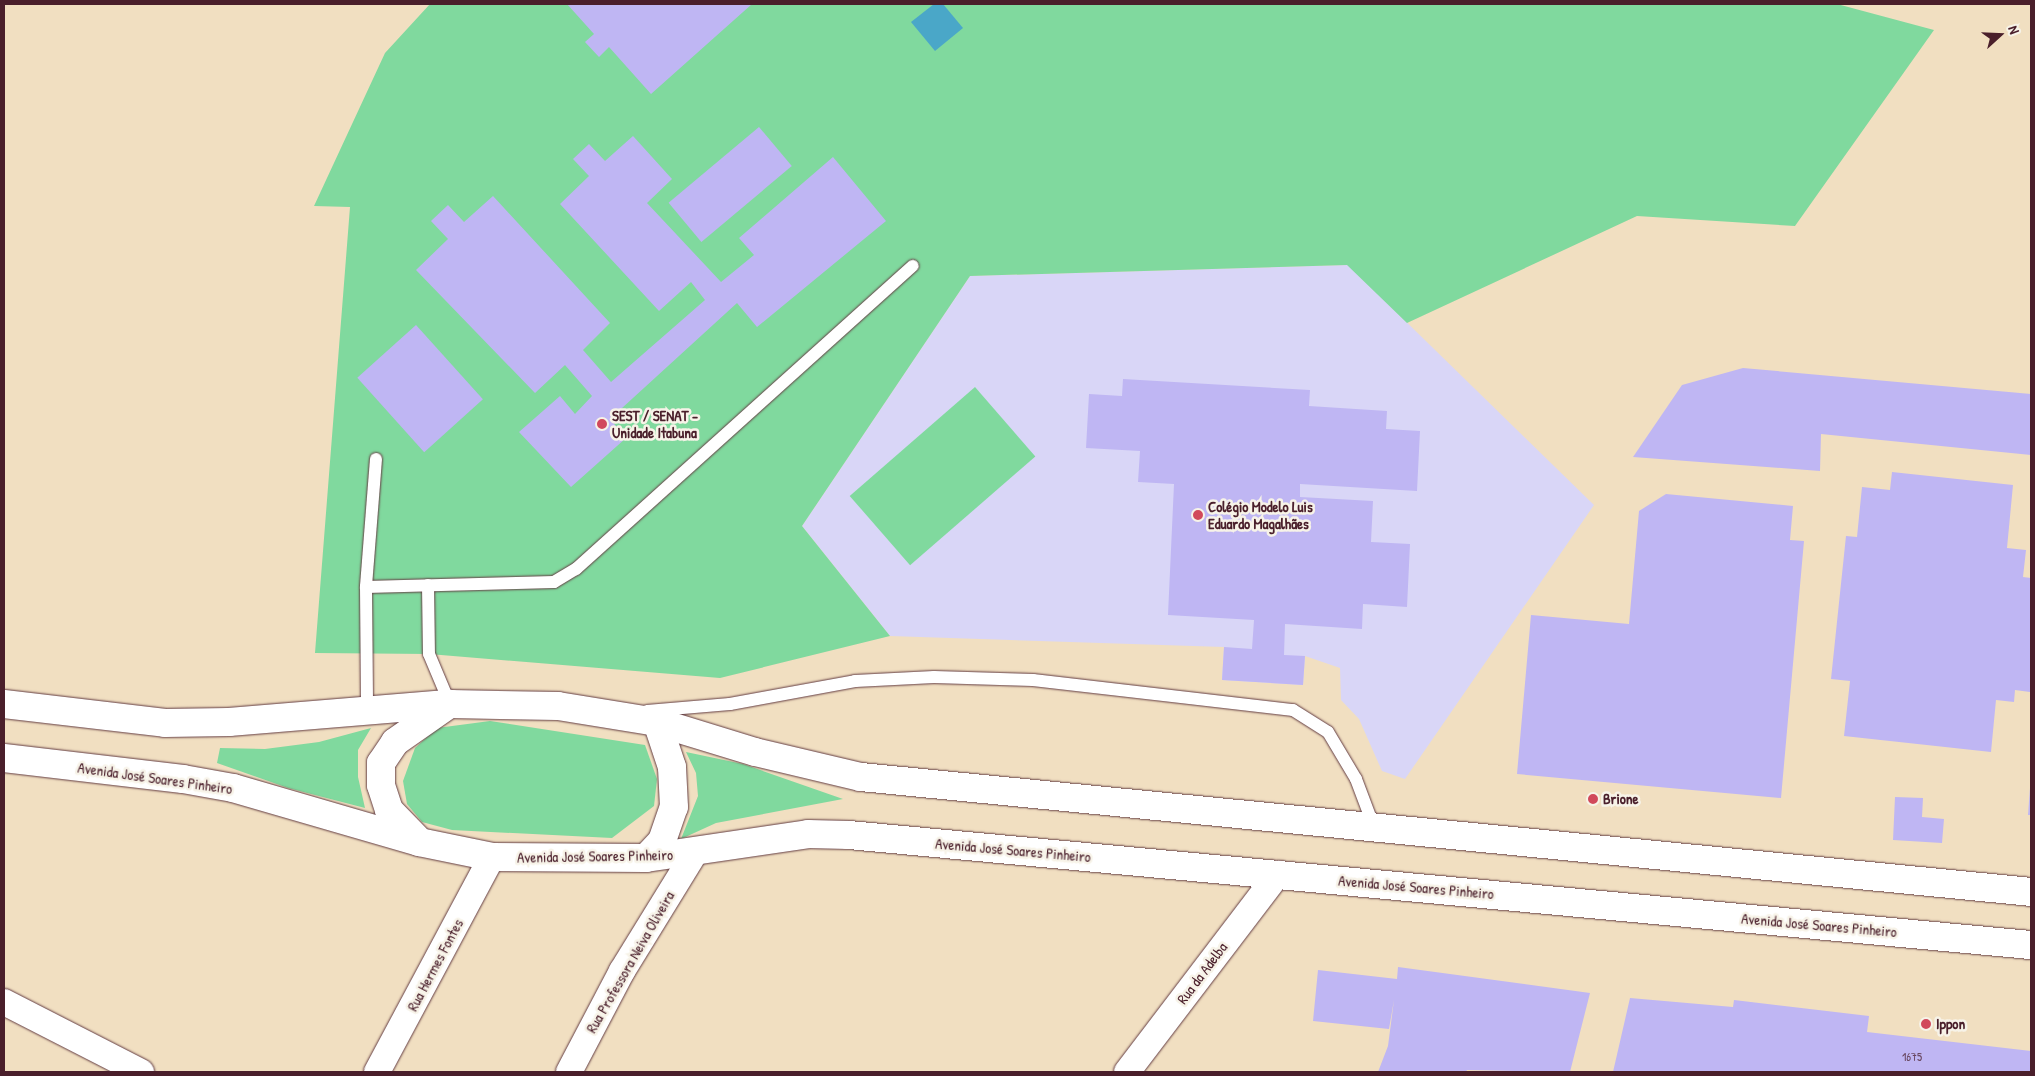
<!DOCTYPE html>
<meta charset="utf-8">
<style>
body{margin:0}
#map{position:relative;width:2035px;height:1076px;overflow:hidden;background:#f1dfc1;font-family:"Patrick Hand",sans-serif}
div>[style]{position:absolute}
.built>*{inset:0;background:#d9d6f7}
.green>*{inset:0;background:#80d99e;transform-origin:0 0}
.water>*{inset:0;background:#4aa7c8}
.building>*{inset:0;background:#bfb6f3;transform-origin:0 0}
.roads{filter:drop-shadow(0 0 1px #633c42) drop-shadow(0 0 1px #633c42)}
.lane>*{height:12px;margin:-6px;padding:0 6px;transform-origin:6px;border-radius:6px;background:#fff}
.street>*{height:26px;margin:-13px;padding:0 13px;transform-origin:13px;border-radius:13px;background:#fff}
.primary>*{height:28px;margin:-14px;padding:0 14px;transform-origin:14px;border-radius:14px;background:#fff}
.dots>*{width:14px;height:14px;translate:-50% -50%;box-sizing:border-box;border:2px solid #f7f3e8;border-radius:50%}
span{translate:-50% -50%;white-space:nowrap;text-align:center;line-height:1.15;-webkit-text-stroke:5px #f7f3e8;paint-order:stroke}
.number-label{font-size:12px;color:#67455d}
.number-label span{-webkit-text-stroke-width:0}
.poi-label{font-size:15px;color:#4a1f2b;font-weight:700}
.left{translate:0 -50%;text-align:left}
.street-label{font-size:15px;color:#4a1f2b}
.frame{position:absolute;inset:0;border:5px solid #4a1f2b;pointer-events:none}
.north{position:absolute;left:1975px;top:10px;width:50px;height:50px;-webkit-text-stroke:4px #f7f3e8;paint-order:stroke;rotate:70deg;font-size:14px;font-weight:700;line-height:20px;text-align:center;color:#4a1f2b}
.north::after{content:'';display:block;margin:auto;width:18px;height:22px;background:#4a1f2b;clip-path:polygon(50% 0,100% 100%,50% 72%,0 100%)}
</style>
<div id="map">
<div class="built">
<i style="clip-path:polygon(1348px 265px,1594px 505px,1405px 779px,1382px 771px,1359px 719px,1341px 700px,1340px 668px,1305px 656px,1303px 685px,1222px 680px,1224px 647px,890px 636px,802px 526px,970px 276px)"></i>
</div>
<div class="green">
<i style="clip-path:polygon(430px 4px,1837px 4px,1934px 30px,1795px 226px,1637px 216px,1407px 323px,1347px 265px,970px 276px,802px 526px,890px 636px,720px 678px,429px 654px,315px 653px,350px 207px,314px 206px,385px 53px)"></i>
<i style="left:975px;top:387px;width:92px;height:166px;rotate:49deg"></i>
<i style="clip-path:polygon(490px 721px,645px 745px,657px 779px,654px 806px,612px 838px,452px 830px,422px 822px,407px 804px,403px 781px,415px 748px,437px 728px)"></i>
<i style="clip-path:polygon(371px 728px,358px 750px,358px 777px,365px 808px,288px 788px,217px 763px,220px 748px,265px 749px,319px 742px)"></i>
<i style="clip-path:polygon(686px 752px,743px 764px,843px 799px,716px 823px,681px 839px,698px 796px,696px 773px)"></i>
</div>
<div class="water">
<i style="clip-path:polygon(934px 4px,943px 4px,963px 28px,935px 51px,911px 22px)"></i>
</div>
<div class="building">
<i style="clip-path:polygon(567px 4px,752px 4px,651px 94px,609px 47px,599px 57px,585px 42px,594px 34px)"></i>
<i style="left:759px;top:127px;width:51px;height:118px;rotate:50deg"></i>
<i style="clip-path:polygon(633px 136px,672px 179px,647px 203px,721px 282px,754px 255px,739px 238px,833px 157px,886px 221px,757px 327px,737px 303px,610px 419px,626px 438px,571px 487px,519px 432px,560px 396px,575px 414px,592px 396px,565px 365px,535px 393px,416px 270px,448px 239px,431px 221px,448px 205px,464px 222px,493px 196px,610px 323px,583px 350px,611px 382px,705px 300px,691px 282px,659px 311px,560px 204px,589px 176px,573px 159px,589px 144px,605px 161px)"></i>
<i style="left:416px;top:325px;width:100px;height:79px;rotate:48deg"></i>
<i style="clip-path:polygon(1743px 368px,2031px 394px,2031px 455px,1821px 434px,1820px 471px,1633px 457px,1682px 385px)"></i>
<i style="clip-path:polygon(1123px 379px,1310px 390px,1309px 406px,1387px 411px,1386px 429px,1420px 431px,1417px 491px,1300px 484px,1300px 497px,1373px 501px,1371px 542px,1410px 544px,1407px 607px,1363px 604px,1362px 629px,1285px 624px,1284px 655px,1305px 656px,1303px 685px,1222px 680px,1224px 647px,1252px 649px,1254px 620px,1168px 615px,1174px 484px,1138px 482px,1140px 451px,1086px 448px,1089px 394px,1122px 396px)"></i>
<i style="clip-path:polygon(1892px 472px,2013px 485px,2007px 548px,2026px 550px,2023px 577px,2031px 578px,2031px 682px,2030px 692px,2015px 690px,2014px 702px,1996px 700px,1991px 752px,1844px 736px,1850px 681px,1831px 679px,1846px 536px,1857px 537px,1862px 487px,1890px 490px)"></i>
<i style="clip-path:polygon(1666px 494px,1793px 506px,1790px 540px,1804px 541px,1781px 798px,1517px 774px,1531px 615px,1629px 624px,1639px 511px)"></i>
<i style="clip-path:polygon(2030px 788px,2031px 788px,2031px 815px,2028px 815px)"></i>
<i style="clip-path:polygon(1895px 797px,1923px 798px,1922px 817px,1944px 819px,1942px 843px,1893px 840px)"></i>
<i style="clip-path:polygon(1398px 967px,1590px 993px,1570px 1072px,1467px 1070px,1466px 1072px,1378px 1072px,1388px 1046px,1394px 1000px,1389px 1029px,1313px 1021px,1318px 970px,1397px 979px)"></i>
<i style="clip-path:polygon(1630px 998px,1733px 1007px,1734px 1000px,1869px 1016px,1867px 1032px,2031px 1051px,2031px 1072px,1613px 1072px)"></i>
</div>
<div class="roads">
<div class="lane">
<i style="left:376px;top:459px;width:128px;rotate:94.5deg"></i>
<i style="left:366px;top:587px;width:188px;rotate:-1.5deg"></i>
<i style="left:554px;top:582px;width:26px;rotate:-31deg"></i>
<i style="left:576px;top:569px;width:453px;rotate:-42deg"></i>
<i style="left:428px;top:585px;width:69px;rotate:89.2deg"></i>
<i style="left:429px;top:654px;width:54px;rotate:67.2deg"></i>
<i style="left:366px;top:587px;width:124px;rotate:89.5deg"></i>
<i style="left:647px;top:711px;width:83px;rotate:-4.8deg"></i>
<i style="left:730px;top:704px;width:127px;rotate:-10.4deg"></i>
<i style="left:855px;top:681px;width:79px;rotate:-2.9deg"></i>
<i style="left:934px;top:677px;width:99px;rotate:1.7deg"></i>
<i style="left:1033px;top:680px;width:262px;rotate:6.6deg"></i>
<i style="left:1293px;top:710px;width:41px;rotate:32.2deg"></i>
<i style="left:1328px;top:732px;width:55px;rotate:59.2deg"></i>
<i style="left:1356px;top:779px;width:51px;rotate:69.4deg"></i>
</div>
<div class="street">
<i style="left:4px;top:1002px;width:154px;rotate:27.1deg"></i>
<i style="left:377px;top:1072px;width:244px;rotate:-61.9deg"></i>
<i style="left:569px;top:1072px;width:114px;rotate:-62.3deg"></i>
<i style="left:622px;top:971px;width:137px;rotate:-58.4deg"></i>
<i style="left:1127px;top:1072px;width:249px;rotate:-52.7deg"></i>
</div>
<div class="primary">
<i style="left:4px;top:704px;width:162px;rotate:6.7deg"></i>
<i style="left:165px;top:723px;width:64px;rotate:-0.9deg"></i>
<i style="left:229px;top:722px;width:222px;rotate:-4.7deg"></i>
<i style="left:450px;top:704px;width:108px;rotate:1.1deg"></i>
<i style="left:558px;top:706px;width:100px;rotate:9.2deg"></i>
<i style="left:657px;top:722px;width:102px;rotate:17deg"></i>
<i style="left:755px;top:752px;width:109px;rotate:13.3deg"></i>
<i style="left:861px;top:777px;width:1176px;rotate:5.61deg"></i>
<i style="left:4px;top:758px;width:180px;rotate:6.7deg"></i>
<i style="left:183px;top:779px;width:51px;rotate:10.2deg"></i>
<i style="left:233px;top:788px;width:194px;rotate:16.2deg"></i>
<i style="left:419px;top:842px;width:75px;rotate:11.6deg"></i>
<i style="left:492px;top:857px;width:154px;rotate:0.4deg"></i>
<i style="left:646px;top:858px;width:164px;rotate:-8.4deg"></i>
<i style="left:808px;top:834px;width:41px;rotate:1.4deg"></i>
<i style="left:849px;top:835px;width:1187px;rotate:5.32deg"></i>
<i style="left:419px;top:841px;width:43px;rotate:-134.1deg"></i>
<i style="left:389px;top:810px;width:26px;rotate:-108deg"></i>
<i style="left:381px;top:785px;width:22px;rotate:-90deg"></i>
<i style="left:381px;top:763px;width:25px;rotate:-56deg"></i>
<i style="left:395px;top:742px;width:65px;rotate:-34.9deg"></i>
<i style="left:646px;top:858px;width:23px;rotate:-47deg"></i>
<i style="left:662px;top:841px;width:36px;rotate:-71deg"></i>
<i style="left:674px;top:807px;width:40px;rotate:-92.9deg"></i>
<i style="left:672px;top:767px;width:47px;rotate:-108.4deg"></i>
</div>
</div>
<div class="dots">
<i style="left:602px;top:424px;background:#d1495b"></i>
<i style="left:1198px;top:515px;background:#d1495b"></i>
<i style="left:1593px;top:799px;background:#d1495b"></i>
<i style="left:1926px;top:1024px;background:#d1495b"></i>
</div>
<div class="number-label">
<span style="left:1912px;top:1057px">1675</span>
</div>
<div class="poi-label">
<span class="left" style="left:612px;top:424px">SEST / SENAT -<br>Unidade Itabuna</span>
<span class="left" style="left:1208px;top:515px">Colégio Modelo Luis<br>Eduardo Magalhães</span>
<span class="left" style="left:1603px;top:799px">Brione</span>
<span class="left" style="left:1936px;top:1024px">Ippon</span>
</div>
<div class="street-label">
<span style="left:155px;top:778px;rotate:8deg">Avenida José Soares Pinheiro</span>
<span style="left:1013px;top:850px;rotate:5deg">Avenida José Soares Pinheiro</span>
<span style="left:595px;top:856px;rotate:-1deg">Avenida José Soares Pinheiro</span>
<span style="left:1416px;top:887px;rotate:5deg">Avenida José Soares Pinheiro</span>
<span style="left:1819px;top:925px;rotate:5deg">Avenida José Soares Pinheiro</span>
<span style="left:630px;top:962px;rotate:-60deg">Rua Professora Neiva Oliveira</span>
<span style="left:435px;top:965px;rotate:-62deg">Rua Hermes Fontes</span>
<span style="left:1202px;top:973px;rotate:-53deg">Rua da Adelba</span>
</div>
<div class="frame"></div>
<div class="north">N</div>
</div>
